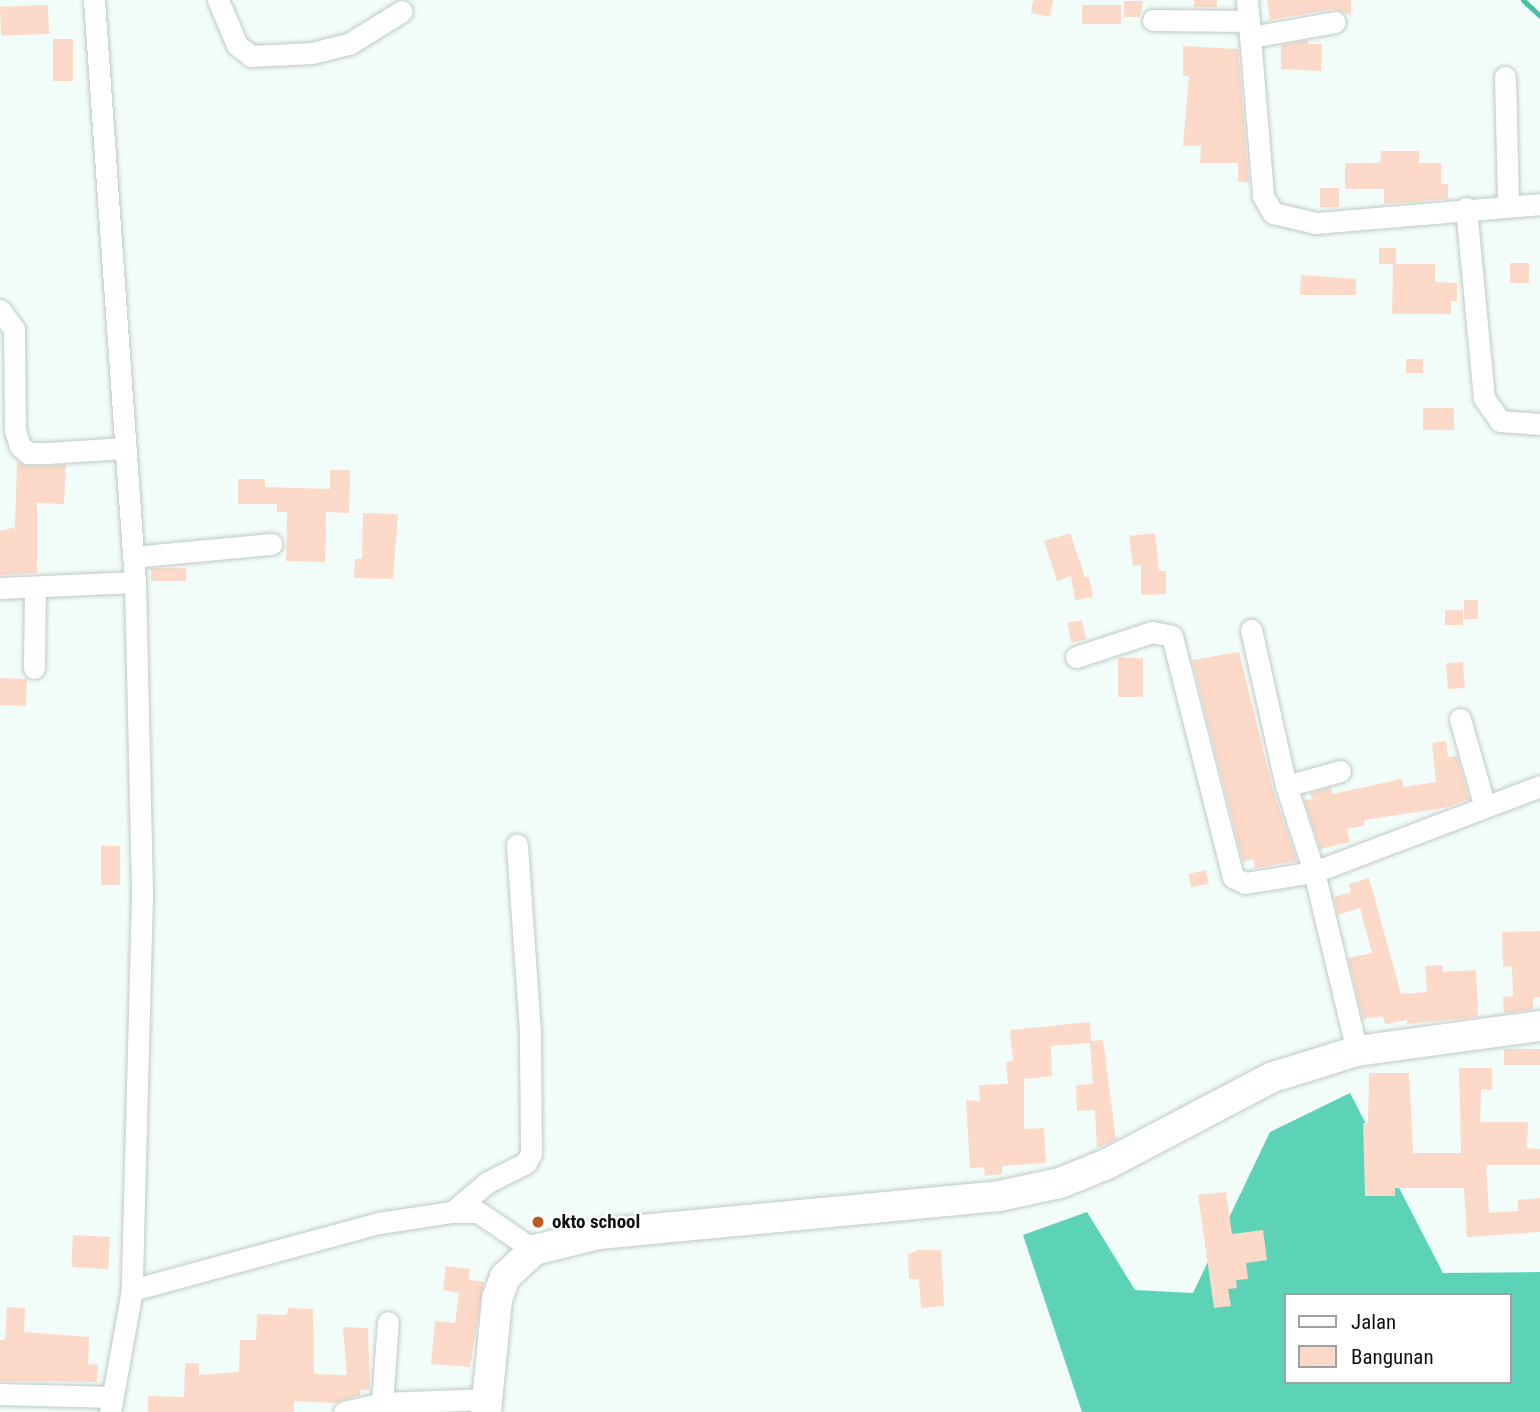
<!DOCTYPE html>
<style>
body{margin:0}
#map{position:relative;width:1540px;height:1412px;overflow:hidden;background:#f2fdf9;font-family:"Roboto Condensed",sans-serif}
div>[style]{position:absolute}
.forest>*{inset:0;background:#5cd2b7}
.stream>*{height:5px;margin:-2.5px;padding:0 2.5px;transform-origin:2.5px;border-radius:2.5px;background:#47c0a6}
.building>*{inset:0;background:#fcd9c8;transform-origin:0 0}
.roads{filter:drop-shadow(0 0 2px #bfc9c6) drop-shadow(0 0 2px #bfc9c6)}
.minor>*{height:21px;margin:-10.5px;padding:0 10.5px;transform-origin:10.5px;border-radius:10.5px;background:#fff}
.secondary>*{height:30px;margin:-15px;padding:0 15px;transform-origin:15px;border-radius:15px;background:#fff}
.dots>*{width:19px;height:19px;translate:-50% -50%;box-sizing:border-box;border:4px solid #fff;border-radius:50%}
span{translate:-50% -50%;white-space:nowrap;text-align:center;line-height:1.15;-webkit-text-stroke:5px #fff;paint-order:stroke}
.poi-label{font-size:19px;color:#0e1211;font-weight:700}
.left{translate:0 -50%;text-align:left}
.legend{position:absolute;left:1284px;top:1293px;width:228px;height:91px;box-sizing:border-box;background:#fff;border:2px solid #9fa0a0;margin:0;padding:9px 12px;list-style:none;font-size:21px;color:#0e1211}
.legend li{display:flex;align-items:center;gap:14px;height:35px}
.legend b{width:35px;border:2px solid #9fa0a0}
</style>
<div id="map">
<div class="forest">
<i style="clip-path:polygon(evenodd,1350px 1093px,1443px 1273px,1540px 1272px,1540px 1412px,1082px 1412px,1023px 1235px,1087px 1212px,1135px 1290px,1193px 1293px,1270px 1132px,1350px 1093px,1286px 1295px,1510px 1295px,1510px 1382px,1286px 1382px,1286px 1295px)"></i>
</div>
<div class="stream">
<i style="left:1523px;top:0;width:23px;rotate:43deg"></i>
</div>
<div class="building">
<i style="clip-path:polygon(1033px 0,1053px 0,1050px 17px,1031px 13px)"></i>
<i style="left:1194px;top:0;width:23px;height:7px"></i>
<i style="clip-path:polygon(1267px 0,1351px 0,1351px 15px,1333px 9px,1270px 20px)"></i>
<i style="clip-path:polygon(1124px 1px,1143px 1px,1140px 17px,1124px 17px)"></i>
<i style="left:48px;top:5px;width:29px;height:48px;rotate:88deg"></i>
<i style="left:1082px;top:5px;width:39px;height:19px"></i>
<i style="left:53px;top:39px;width:20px;height:42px"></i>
<i style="clip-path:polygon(1308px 40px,1308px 44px,1322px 44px,1321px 71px,1281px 69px,1281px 45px)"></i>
<i style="clip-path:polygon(1183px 46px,1238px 49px,1249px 182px,1238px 182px,1238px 163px,1200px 163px,1201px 146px,1183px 146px,1189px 76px,1183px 76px)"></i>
<i style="clip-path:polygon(1381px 151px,1419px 151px,1419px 163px,1441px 163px,1441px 184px,1448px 184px,1448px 199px,1384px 204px,1384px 189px,1345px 189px,1345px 163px,1380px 163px)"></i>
<i style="left:1320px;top:188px;width:19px;height:19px"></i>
<i style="clip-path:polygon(1379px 248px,1396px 248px,1396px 264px,1435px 264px,1435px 282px,1457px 283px,1457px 301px,1451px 301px,1451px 314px,1392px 314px,1393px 264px,1379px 264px)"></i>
<i style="left:1510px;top:263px;width:19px;height:20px"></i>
<i style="clip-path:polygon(1301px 275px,1356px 279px,1356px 295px,1300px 295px)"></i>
<i style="left:1406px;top:359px;width:17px;height:14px"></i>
<i style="left:1423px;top:408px;width:31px;height:22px"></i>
<i style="clip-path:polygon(17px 461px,28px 466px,66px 465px,64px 504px,37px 503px,37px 573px,0 575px,0 531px,15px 527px)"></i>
<i style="clip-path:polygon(330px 470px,350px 470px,349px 513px,326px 512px,325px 562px,286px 561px,287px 512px,277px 512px,277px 504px,238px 504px,238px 479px,265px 479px,265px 487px,330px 489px)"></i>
<i style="clip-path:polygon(363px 513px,398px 514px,393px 579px,354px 578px,355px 559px,362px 559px)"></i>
<i style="clip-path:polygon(1070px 533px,1085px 577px,1089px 577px,1093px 597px,1075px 600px,1071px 576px,1057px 581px,1044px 541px)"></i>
<i style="clip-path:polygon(1155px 533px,1159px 571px,1166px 571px,1166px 594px,1141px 595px,1141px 565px,1133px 566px,1129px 536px)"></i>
<i style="left:151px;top:568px;width:35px;height:13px"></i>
<i style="left:1478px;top:600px;width:19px;height:14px;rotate:90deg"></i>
<i style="left:1445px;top:610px;width:18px;height:15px"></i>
<i style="left:1082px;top:620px;width:20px;height:15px;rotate:79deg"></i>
<i style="clip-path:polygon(1239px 652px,1273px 790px,1297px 861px,1255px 868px,1253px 859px,1243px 862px,1192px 660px)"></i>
<i style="left:1118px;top:658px;width:25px;height:39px"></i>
<i style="left:1463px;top:662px;width:26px;height:17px;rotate:86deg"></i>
<i style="left:0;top:678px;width:27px;height:27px;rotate:2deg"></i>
<i style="clip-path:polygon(1446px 741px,1448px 757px,1457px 756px,1469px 799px,1444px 808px,1364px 820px,1365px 825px,1347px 829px,1350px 842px,1320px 849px,1304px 800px,1312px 799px,1310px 793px,1331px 787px,1332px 794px,1402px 779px,1403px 787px,1436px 782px,1432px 743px)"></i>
<i style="left:101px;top:846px;width:19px;height:39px"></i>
<i style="left:1206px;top:870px;width:14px;height:18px;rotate:78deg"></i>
<i style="clip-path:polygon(1369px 878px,1401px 994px,1427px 992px,1425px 966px,1442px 965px,1443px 972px,1476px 970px,1478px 1017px,1407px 1024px,1407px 1020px,1385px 1024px,1383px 1016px,1363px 1019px,1348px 958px,1372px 953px,1360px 908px,1338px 915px,1334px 897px,1351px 892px,1349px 884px)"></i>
<i style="clip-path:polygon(1540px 931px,1540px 997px,1533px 998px,1533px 1009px,1504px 1013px,1503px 997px,1513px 996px,1512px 966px,1503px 967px,1502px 932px)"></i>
<i style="clip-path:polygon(1090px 1022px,1091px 1041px,1103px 1040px,1116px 1140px,1097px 1148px,1095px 1110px,1077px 1111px,1076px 1085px,1093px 1084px,1090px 1043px,1051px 1046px,1052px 1076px,1024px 1079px,1024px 1129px,1044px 1128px,1046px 1163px,1002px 1166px,1002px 1174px,985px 1176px,984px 1167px,970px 1168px,966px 1100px,980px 1101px,979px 1085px,1008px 1084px,1006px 1062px,1013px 1061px,1010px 1030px)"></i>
<i style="left:1540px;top:1049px;width:16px;height:36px;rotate:90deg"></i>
<i style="clip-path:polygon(1459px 1068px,1492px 1068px,1492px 1090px,1481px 1089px,1480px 1122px,1528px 1122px,1527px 1148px,1540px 1149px,1540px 1165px,1486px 1165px,1489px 1213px,1518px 1211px,1518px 1200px,1540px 1198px,1540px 1232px,1467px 1237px,1464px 1188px,1395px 1188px,1395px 1196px,1365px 1196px,1363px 1123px,1368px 1123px,1369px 1073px,1409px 1073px,1413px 1153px,1461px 1153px)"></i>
<i style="clip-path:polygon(1226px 1192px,1232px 1234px,1263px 1230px,1267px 1260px,1246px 1263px,1248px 1279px,1236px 1280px,1237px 1288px,1228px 1289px,1231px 1306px,1214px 1308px,1198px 1195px)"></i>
<i style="left:73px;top:1235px;width:37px;height:32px;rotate:3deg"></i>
<i style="clip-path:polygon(918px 1250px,941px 1250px,944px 1306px,921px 1308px,919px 1279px,909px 1279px,908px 1254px)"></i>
<i style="clip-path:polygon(446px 1266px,470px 1269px,469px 1280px,484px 1282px,470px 1367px,431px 1364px,435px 1321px,455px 1323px,459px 1293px,443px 1290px)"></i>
<i style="clip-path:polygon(7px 1307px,25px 1308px,24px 1332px,89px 1337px,88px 1364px,98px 1365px,97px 1382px,0 1381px,0 1340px,5px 1340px)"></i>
<i style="clip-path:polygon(288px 1308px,313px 1309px,314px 1374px,347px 1375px,343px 1327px,368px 1328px,370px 1390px,360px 1390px,360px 1395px,334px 1403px,294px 1401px,294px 1412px,148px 1412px,148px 1396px,184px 1397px,185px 1363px,199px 1363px,199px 1375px,239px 1372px,240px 1340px,256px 1340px,257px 1314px,287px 1315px)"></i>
</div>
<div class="roads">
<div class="minor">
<i style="left:94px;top:0;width:583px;rotate:85.97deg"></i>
<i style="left:135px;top:582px;width:314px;rotate:88.7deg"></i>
<i style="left:142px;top:896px;width:394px;rotate:91.5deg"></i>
<i style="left:218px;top:0;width:49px;rotate:67.1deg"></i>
<i style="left:237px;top:45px;width:18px;rotate:38deg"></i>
<i style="left:251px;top:56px;width:61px;rotate:-2.8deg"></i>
<i style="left:312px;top:53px;width:38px;rotate:-14deg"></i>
<i style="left:349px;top:44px;width:62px;rotate:-31.9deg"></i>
<i style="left:1247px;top:0;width:197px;rotate:85.3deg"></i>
<i style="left:1263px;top:196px;width:20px;rotate:60deg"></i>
<i style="left:1273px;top:213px;width:44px;rotate:13.1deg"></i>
<i style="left:1316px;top:223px;width:225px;rotate:-4.8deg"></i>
<i style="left:1153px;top:20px;width:96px;rotate:0.6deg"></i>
<i style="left:1251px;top:37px;width:85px;rotate:-10.1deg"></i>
<i style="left:1505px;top:77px;width:127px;rotate:88.6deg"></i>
<i style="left:1466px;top:208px;width:191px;rotate:84.6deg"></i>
<i style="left:1484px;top:398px;width:28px;rotate:55deg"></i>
<i style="left:1500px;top:421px;width:40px;rotate:4.3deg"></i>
<i style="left:0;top:310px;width:24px;rotate:54deg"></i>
<i style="left:14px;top:329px;width:101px;rotate:89.4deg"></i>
<i style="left:15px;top:430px;width:17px;rotate:73deg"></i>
<i style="left:20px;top:446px;width:11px;rotate:41deg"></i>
<i style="left:28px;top:453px;width:18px"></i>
<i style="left:46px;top:453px;width:80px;rotate:-3.6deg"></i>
<i style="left:133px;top:557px;width:139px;rotate:-5.4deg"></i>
<i style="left:0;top:588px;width:135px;rotate:-2.5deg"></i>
<i style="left:1076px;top:657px;width:80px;rotate:-18.2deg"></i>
<i style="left:1152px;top:632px;width:20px;rotate:11deg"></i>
<i style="left:1172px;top:636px;width:249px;rotate:75.8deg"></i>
<i style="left:1233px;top:877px;width:13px;rotate:27deg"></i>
<i style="left:1245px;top:883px;width:70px;rotate:-9.1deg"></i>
<i style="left:1314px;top:872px;width:90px;rotate:-108deg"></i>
<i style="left:1286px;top:786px;width:160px;rotate:-102.6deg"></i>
<i style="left:34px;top:668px;width:81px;rotate:-89.3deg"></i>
<i style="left:1460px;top:719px;width:88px;rotate:74.2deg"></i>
<i style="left:1286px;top:786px;width:56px;rotate:-15.5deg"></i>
<i style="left:1357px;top:1051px;width:184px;rotate:-103.5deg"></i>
<i style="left:1314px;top:872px;width:242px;rotate:-20.8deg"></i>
<i style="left:452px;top:1212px;width:47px;rotate:-39.8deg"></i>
<i style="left:488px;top:1182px;width:42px;rotate:-26.6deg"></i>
<i style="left:526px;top:1163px;width:11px;rotate:-63deg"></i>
<i style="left:531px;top:1153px;width:121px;rotate:-90.5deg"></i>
<i style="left:530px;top:1032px;width:188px;rotate:-94deg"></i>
<i style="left:0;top:1394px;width:112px;rotate:1.5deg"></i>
<i style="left:382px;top:1403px;width:81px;rotate:-85.8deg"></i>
<i style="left:110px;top:1412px;width:124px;rotate:-79.8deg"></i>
<i style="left:132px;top:1290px;width:256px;rotate:-15.2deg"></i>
<i style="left:379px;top:1223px;width:74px;rotate:-8.6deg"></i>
<i style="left:452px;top:1212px;width:26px"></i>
<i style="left:478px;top:1212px;width:68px;rotate:34.2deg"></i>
<i style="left:344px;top:1412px;width:39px;rotate:-13deg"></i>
<i style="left:382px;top:1403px;width:105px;rotate:-2.2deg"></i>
</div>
<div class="secondary">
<i style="left:486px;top:1412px;width:114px;rotate:-84.4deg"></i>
<i style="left:497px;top:1299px;width:23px;rotate:-70deg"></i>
<i style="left:505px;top:1277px;width:40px;rotate:-43deg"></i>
<i style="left:534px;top:1250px;width:67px;rotate:-13.8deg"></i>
<i style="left:599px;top:1234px;width:402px;rotate:-5.4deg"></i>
<i style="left:999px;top:1196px;width:62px;rotate:-12deg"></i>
<i style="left:1060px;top:1183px;width:51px;rotate:-22deg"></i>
<i style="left:1107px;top:1164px;width:187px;rotate:-27.7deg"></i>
<i style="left:1273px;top:1077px;width:88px;rotate:-17.2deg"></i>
<i style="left:1357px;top:1051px;width:185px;rotate:-7.8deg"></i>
</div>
</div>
<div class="dots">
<i style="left:538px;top:1222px;background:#bd5a21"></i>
</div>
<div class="poi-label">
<span class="left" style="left:552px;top:1222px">okto school</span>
</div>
<ul class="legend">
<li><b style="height:9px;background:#fff"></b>Jalan</li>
<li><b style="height:19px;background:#fcd9c8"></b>Bangunan</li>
</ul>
</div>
